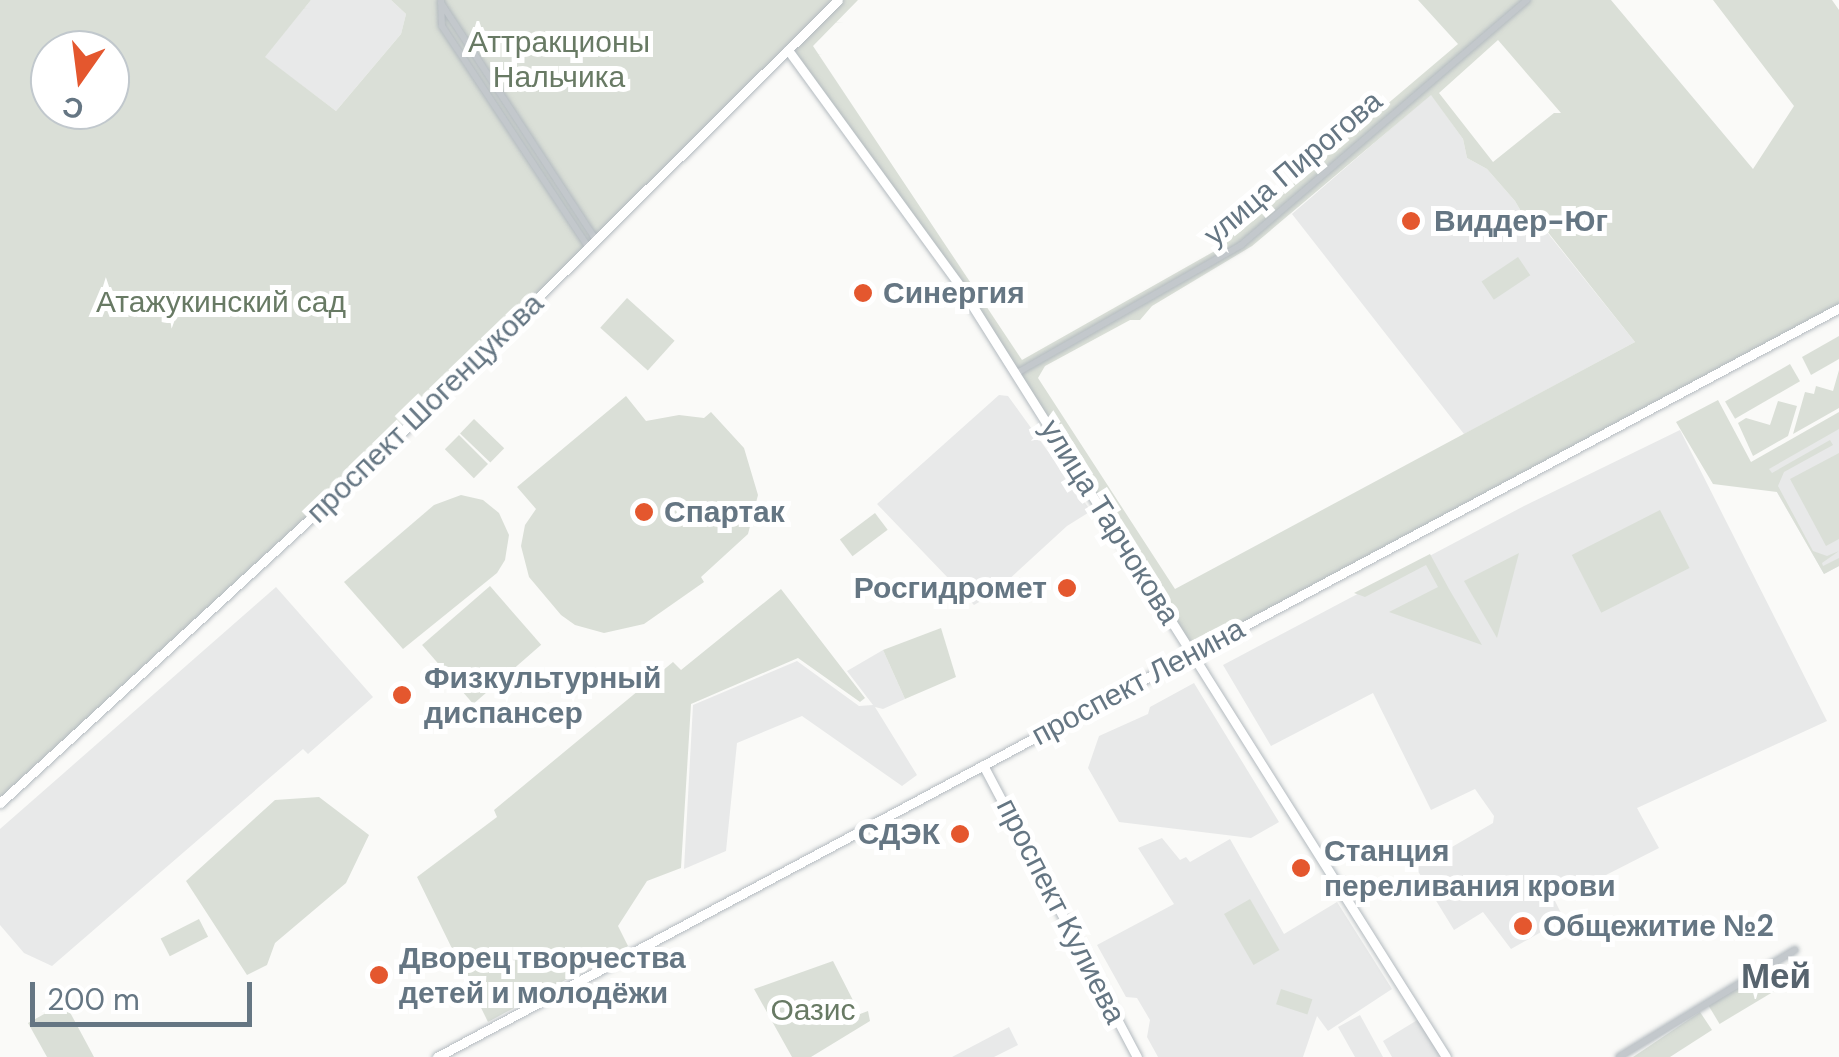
<!DOCTYPE html>
<meta charset="utf-8">
<style>
body{margin:0}
#map{position:relative;width:1839px;height:1057px;overflow:hidden;background:#fafaf8;font-family:"DM Sans",sans-serif}
div>[style]{position:absolute}
.built>*{inset:0;background:#e8e9e9}
.green>*{inset:0;background:#dadfd7;transform-origin:0 0}
.roads{filter:drop-shadow(0 0 2px #b3babf) drop-shadow(0 0 2px #b3babf)}
.street>*{height:6px;margin:-3px;padding:0 3px;transform-origin:3px;border-radius:3px;background:#c3c8cc}
.secondary>*{height:9px;margin:-4.5px;padding:0 4.5px;transform-origin:4.5px;border-radius:4.5px;background:#fff}
.dots>*{width:28px;height:28px;translate:-50% -50%;box-sizing:border-box;border:5px solid #fff;border-radius:50%}
span{translate:-50% -50%;white-space:nowrap;text-align:center;line-height:1.15;-webkit-text-stroke:10px #fff;paint-order:stroke}
.park-label{font-size:30px;color:#687a64}
.street-label{font-size:30px;color:#657683}
.poi-label{font-size:30px;color:#657683;font-weight:700}
.left{translate:0 -50%;text-align:left}
.right{translate:-100% -50%;text-align:right}
.quarter-label{font-size:35px;color:#57646e;font-weight:700}
.north{position:absolute;left:30px;top:30px;width:100px;height:100px;box-sizing:border-box;background:#fff;border:2px solid #c1c8cd;border-radius:50%;rotate:194deg;font-size:28px;font-weight:700;line-height:40px;text-align:center;color:#657683}
.north::after{content:'';display:block;margin:auto;width:35px;height:45px;background:#e4572e;clip-path:polygon(50% 0,100% 100%,50% 72%,0 100%)}
.scale{position:absolute;left:30px;top:982px;width:222px;height:45px;box-sizing:border-box;border:5px solid #657683;border-top:0;padding-left:12px;font-size:30px;line-height:35px;white-space:nowrap;color:#657683;-webkit-text-stroke:8px #fff;paint-order:stroke}
</style>
<div id="map">
<div class="built">
<i style="clip-path:polygon(311px 0,391px 0,406px 14px,401px 34px,336px 111px,264px 57px)"></i>
<i style="clip-path:polygon(1431px 94px,1463px 139px,1467px 158px,1487px 169px,1515px 201px,1530px 227px,1538px 221px,1635px 342px,1464px 434px,1292px 214px)"></i>
<i style="clip-path:polygon(999px 395px,1008px 396px,1091px 511px,1067px 526px,993px 594px,974px 605px,877px 504px)"></i>
<i style="clip-path:polygon(1839px 416px,1839px 566px,1824px 574px,1759px 461px)"></i>
<i style="clip-path:polygon(1680px 430px,1827px 721px,1637px 808px,1659px 848px,1555px 901px,1564px 919px,1511px 949px,1483px 912px,1454px 930px,1416px 868px,1493px 823px,1494px 816px,1475px 789px,1431px 810px,1373px 693px,1271px 746px,1223px 665px,1524px 506px)"></i>
<i style="clip-path:polygon(276px 587px,373px 697px,308px 754px,303px 749px,52px 966px,24px 953px,0 925px,0 829px)"></i>
<i style="clip-path:polygon(883px 650px,905px 699px,883px 709px,875px 707px,917px 775px,902px 786px,802px 716px,737px 743px,726px 851px,684px 869px,693px 705px,797px 661px,859px 706px,873px 705px,847px 671px)"></i>
<i style="clip-path:polygon(1194px 683px,1279px 822px,1251px 838px,1119px 822px,1088px 768px,1099px 736px,1148px 714px,1150px 707px)"></i>
<i style="clip-path:polygon(1162px 838px,1180px 860px,1186px 857px,1190px 862px,1230px 839px,1284px 934px,1337px 902px,1392px 989px,1328px 1031px,1317px 1016px,1303px 1057px,1158px 1057px,1147px 1037px,1150px 1020px,1137px 998px,1126px 997px,1097px 945px,1174px 904px,1138px 848px)"></i>
<i style="clip-path:polygon(1360px 1015px,1383px 1057px,1355px 1057px,1338px 1027px)"></i>
<i style="clip-path:polygon(1419px 1019px,1442px 1057px,1392px 1057px,1383px 1041px)"></i>
<i style="clip-path:polygon(1009px 1027px,1018px 1045px,994px 1057px,952px 1057px)"></i>
</div>
<div class="green">
<i style="clip-path:polygon(evenodd,0 0,311px 0,265px 57px,336px 111px,401px 34px,406px 14px,391px 0,858px 0,813px 46px,1022px 360px,1213px 252px,1458px 44px,1418px 0,1611px 0,1753px 169px,1794px 106px,1713px 0,1832px 0,1839px 10px,1839px 308px,1192px 653px,1017px 373px,787px 51px,374px 460px,0 803px,0 0,1498px 40px,1561px 113px,1554px 113px,1493px 162px,1439px 93px,1498px 40px,0 0,50px 50px,110px 50px,110px 110px,50px 110px,50px 50px,0 0,1431px 95px,1463px 139px,1467px 158px,1487px 169px,1515px 201px,1530px 227px,1539px 221px,1635px 342px,1175px 589px,1038px 378px,1045px 366px,1130px 320px,1140px 320px,1152px 306px,1252px 246px,1431px 95px)"></i>
<i style="left:1518px;top:257px;width:22px;height:44px;rotate:56deg"></i>
<i style="left:627px;top:298px;width:64px;height:40px;rotate:42deg"></i>
<i style="clip-path:polygon(1839px 336px,1839px 359px,1811px 375px,1802px 357px)"></i>
<i style="left:1790px;top:364px;width:20px;height:75px;rotate:60deg"></i>
<i style="clip-path:polygon(1839px 370px,1839px 408px,1793px 434px,1805px 392px,1814px 394px,1816px 386px,1833px 391px)"></i>
<i style="clip-path:polygon(626px 396px,646px 421px,679px 415px,704px 418px,711px 412px,744px 448px,758px 495px,748px 534px,701px 577px,704px 582px,644px 624px,604px 633px,575px 625px,561px 615px,529px 577px,521px 546px,525px 525px,536px 509px,517px 487px)"></i>
<i style="clip-path:polygon(1718px 400px,1751px 462px,1839px 412px,1839px 429px,1769px 469px,1772px 473px,1830px 440px,1833px 445px,1784px 472px,1778px 486px,1813px 551px,1827px 556px,1839px 551px,1822px 563px,1823px 566px,1839px 558px,1839px 566px,1824px 574px,1777px 492px,1713px 484px,1676px 422px)"></i>
<i style="clip-path:polygon(1778px 401px,1797px 406px,1788px 436px,1753px 456px,1738px 423px,1746px 418px,1770px 425px)"></i>
<i style="left:474px;top:419px;width:42px;height:20px;rotate:44deg"></i>
<i style="left:459px;top:435px;width:41px;height:20px;rotate:45deg"></i>
<i style="clip-path:polygon(1839px 453px,1839px 539px,1826px 546px,1790px 479px)"></i>
<i style="clip-path:polygon(461px 495px,483px 500px,499px 513px,509px 535px,505px 560px,497px 573px,403px 649px,344px 582px,434px 505px)"></i>
<i style="left:1660px;top:510px;width:65px;height:99px;rotate:63deg"></i>
<i style="left:875px;top:513px;width:21px;height:44px;rotate:53deg"></i>
<i style="clip-path:polygon(1519px 553px,1497px 638px,1464px 581px)"></i>
<i style="clip-path:polygon(1430px 554px,1449px 589px,1482px 645px,1389px 612px,1438px 587px,1426px 565px,1365px 597px,1354px 593px)"></i>
<i style="left:490px;top:586px;width:78px;height:90px;rotate:49deg"></i>
<i style="clip-path:polygon(781px 589px,865px 698px,860px 702px,798px 658px,691px 704px,681px 868px,647px 881px,618px 926px,628px 946px,488px 1022px,417px 877px,497px 817px,494px 810px,673px 662px,681px 670px)"></i>
<i style="clip-path:polygon(941px 628px,956px 677px,905px 699px,883px 650px)"></i>
<i style="clip-path:polygon(319px 797px,369px 835px,346px 883px,275px 943px,267px 965px,247px 975px,186px 881px,275px 800px)"></i>
<i style="left:1250px;top:899px;width:59px;height:30px;rotate:60deg"></i>
<i style="left:199px;top:919px;width:20px;height:43px;rotate:63deg"></i>
<i style="clip-path:polygon(833px 961px,860px 1014px,868px 1011px,870px 1021px,811px 1057px,792px 1057px,754px 989px)"></i>
<i style="left:1778px;top:962px;width:23px;height:82px;rotate:59deg"></i>
<i style="left:1281px;top:989px;width:33px;height:16px;rotate:18deg"></i>
<i style="clip-path:polygon(64px 1003px,65px 1003px,94px 1057px,47px 1057px,28px 1023px)"></i>
<i style="clip-path:polygon(1700px 1012px,1712px 1030px,1670px 1057px,1633px 1057px)"></i>
</div>
<div class="roads">
<div class="street">
<i style="left:441px;top:0;width:26px;rotate:88deg"></i>
<i style="left:442px;top:26px;width:266px;rotate:56.5deg"></i>
<i style="left:441px;top:3px;width:283px;rotate:56.8deg"></i>
<i style="left:1017px;top:373px;width:258px;rotate:-29.7deg"></i>
<i style="left:1241px;top:245px;width:377px;rotate:-40.6deg"></i>
<i style="left:1619px;top:1057px;width:206px;rotate:-31.3deg"></i>
</div>
<div class="secondary">
<i style="left:788px;top:50px;width:292px;rotate:53.9deg"></i>
<i style="left:960px;top:286px;width:911px;rotate:57.77deg"></i>
<i style="left:983px;top:765px;width:330px;rotate:62.2deg"></i>
<i style="left:0;top:803px;width:507px;rotate:-42.52deg"></i>
<i style="left:374px;top:460px;width:653px;rotate:-44.75deg"></i>
<i style="left:437px;top:1057px;width:1590px;rotate:-28.11deg"></i>
</div>
</div>
<div class="dots">
<i style="left:1411px;top:221px;background:#e4572e"></i>
<i style="left:863px;top:293px;background:#e4572e"></i>
<i style="left:644px;top:512px;background:#e4572e"></i>
<i style="left:1067px;top:588px;background:#e4572e"></i>
<i style="left:402px;top:695px;background:#e4572e"></i>
<i style="left:960px;top:834px;background:#e4572e"></i>
<i style="left:1301px;top:868px;background:#e4572e"></i>
<i style="left:1523px;top:926px;background:#e4572e"></i>
<i style="left:379px;top:975px;background:#e4572e"></i>
</div>
<div class="park-label">
<span style="left:559px;top:59px">Аттракционы<br>Нальчика</span>
<span style="left:221px;top:302px">Атажукинский сад</span>
<span style="left:813px;top:1010px">Оазис</span>
</div>
<div class="street-label">
<span style="left:1293px;top:168px;rotate:-40deg">улица Пирогова</span>
<span style="left:425px;top:408px;rotate:-44deg">проспект Шогенцукова</span>
<span style="left:1110px;top:522px;rotate:58deg">улица Тарчокова</span>
<span style="left:1138px;top:682px;rotate:-28deg">проспект Ленина</span>
<span style="left:1061px;top:911px;rotate:63deg">проспект Кулиева</span>
</div>
<div class="poi-label">
<span class="left" style="left:1434px;top:221px">Виддер-Юг</span>
<span class="left" style="left:883px;top:293px">Синергия</span>
<span class="left" style="left:664px;top:512px">Спартак</span>
<span class="right" style="left:1047px;top:588px">Росгидромет</span>
<span class="left" style="left:424px;top:695px">Физкультурный<br>диспансер</span>
<span class="right" style="left:940px;top:834px">СДЭК</span>
<span class="left" style="left:1324px;top:868px">Станция<br>переливания крови</span>
<span class="left" style="left:1543px;top:926px">Общежитие №2</span>
<span class="left" style="left:399px;top:975px">Дворец творчества<br>детей и молодёжи</span>
</div>
<div class="quarter-label">
<span style="left:1776px;top:976px">Мей</span>
</div>
<div class="north">С</div>
<div class="scale">200 m</div>
</div>
